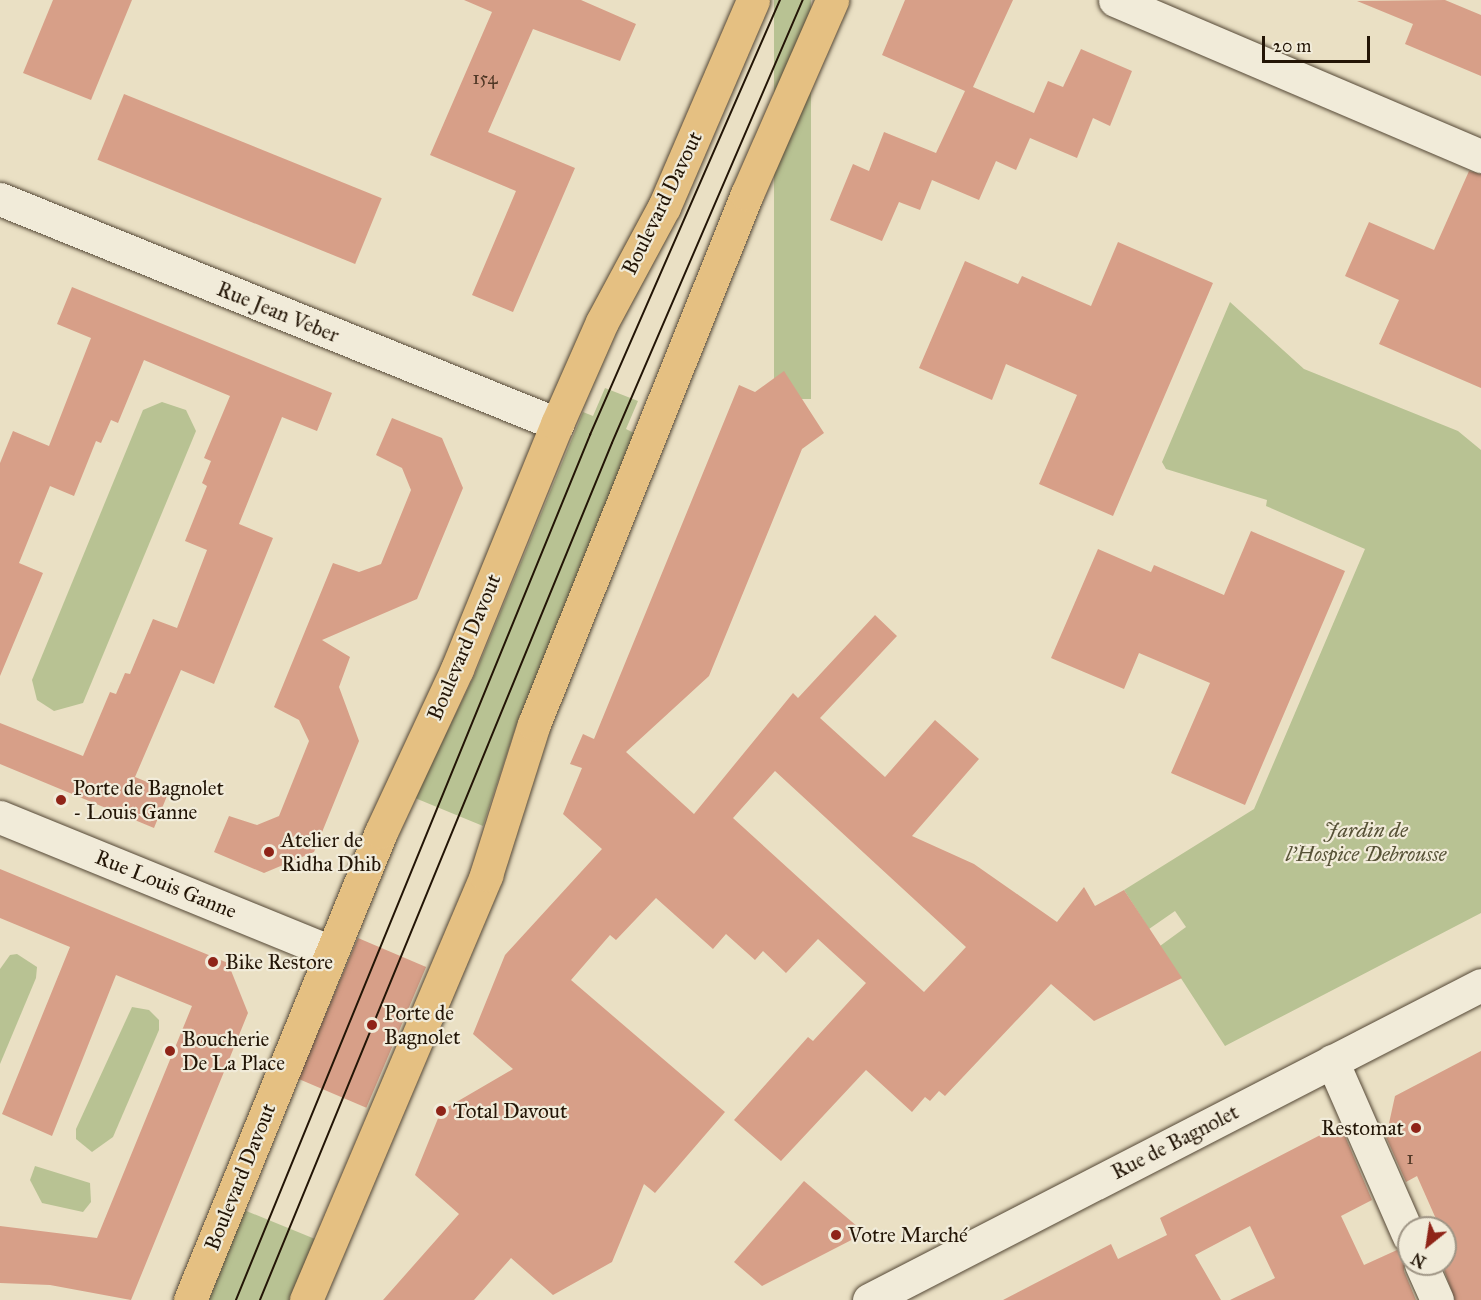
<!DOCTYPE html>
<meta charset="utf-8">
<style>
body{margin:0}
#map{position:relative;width:1481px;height:1300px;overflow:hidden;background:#eae0c4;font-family:"IM FELL Great Primer",serif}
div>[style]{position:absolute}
.green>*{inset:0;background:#b8c293;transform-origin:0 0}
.building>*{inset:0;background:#d79f88;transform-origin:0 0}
.roads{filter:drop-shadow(0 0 2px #554836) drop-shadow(0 0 2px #554836)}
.street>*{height:33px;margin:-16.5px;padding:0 16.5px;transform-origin:16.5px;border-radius:16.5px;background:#f1ebd9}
.secondary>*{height:33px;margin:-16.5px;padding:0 16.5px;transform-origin:16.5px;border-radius:16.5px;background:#f1ebd9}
.primary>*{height:33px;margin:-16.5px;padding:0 16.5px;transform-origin:16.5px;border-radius:16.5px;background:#e5c082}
.tram>*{height:1.5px;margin:-0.75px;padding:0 0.75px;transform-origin:0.75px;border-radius:0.75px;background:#231506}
.dots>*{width:16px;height:16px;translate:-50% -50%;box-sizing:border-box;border:3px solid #f1ebd9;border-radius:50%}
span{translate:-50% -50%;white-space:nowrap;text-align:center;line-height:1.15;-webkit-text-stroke:4.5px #f1ebd9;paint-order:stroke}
.number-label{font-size:18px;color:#503826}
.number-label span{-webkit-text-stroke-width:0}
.street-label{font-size:21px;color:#231506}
.poi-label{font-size:21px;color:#231506}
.left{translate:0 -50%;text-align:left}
.right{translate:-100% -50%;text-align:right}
.park-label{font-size:21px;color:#575237;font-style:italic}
.north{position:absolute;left:1397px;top:1216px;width:60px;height:60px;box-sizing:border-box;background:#f1ebd9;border:2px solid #9f9585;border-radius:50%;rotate:210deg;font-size:16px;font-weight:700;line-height:24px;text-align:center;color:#231506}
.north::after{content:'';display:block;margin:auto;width:21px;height:27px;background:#8f2418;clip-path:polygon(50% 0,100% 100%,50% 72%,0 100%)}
.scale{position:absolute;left:1262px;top:36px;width:108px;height:27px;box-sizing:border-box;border:3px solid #231506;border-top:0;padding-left:8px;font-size:18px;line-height:21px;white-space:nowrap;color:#231506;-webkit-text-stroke:4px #f1ebd9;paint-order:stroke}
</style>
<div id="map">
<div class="green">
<i style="left:774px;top:0;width:37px;height:399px"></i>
<i style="clip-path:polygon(1230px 302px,1304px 369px,1458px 431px,1481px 450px,1481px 913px,1225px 1046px,1160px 946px,1186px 927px,1175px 911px,1149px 929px,1124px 890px,1254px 809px,1365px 549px,1266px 506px,1267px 500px,1166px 469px,1162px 462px)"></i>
<i style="clip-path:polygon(605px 388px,638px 401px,626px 429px,636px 434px,517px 723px,483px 826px,415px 798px,475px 674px,583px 412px,593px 416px)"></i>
<i style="clip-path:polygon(162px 402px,186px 410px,196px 431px,83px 703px,54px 711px,37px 700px,32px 680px,143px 410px)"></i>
<i style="clip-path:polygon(17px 954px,37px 967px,36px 978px,0 1064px,0 969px,10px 955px)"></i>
<i style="clip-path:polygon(132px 1007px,149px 1010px,159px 1020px,159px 1030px,113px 1137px,92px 1152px,76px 1139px,76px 1129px)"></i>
<i style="clip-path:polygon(35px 1166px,90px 1183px,91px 1202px,83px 1212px,42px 1203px,30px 1180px)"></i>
<i style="clip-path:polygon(244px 1210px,315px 1239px,289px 1300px,209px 1300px)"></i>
</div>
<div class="building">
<i style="clip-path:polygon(53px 0,132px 0,91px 100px,23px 73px)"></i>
<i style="clip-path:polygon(464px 0,581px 0,636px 24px,620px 61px,533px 29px,488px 132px,575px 168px,513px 312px,472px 295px,516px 191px,430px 155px,492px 12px)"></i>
<i style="clip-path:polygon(905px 0,1013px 0,973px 87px,1034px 113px,1048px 81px,1063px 87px,1081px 49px,1132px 71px,1110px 126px,1093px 118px,1077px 158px,1030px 138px,1016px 170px,996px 161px,979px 200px,932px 180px,920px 210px,899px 202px,882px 241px,830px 220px,853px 164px,869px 171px,884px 132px,936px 153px,965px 91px,882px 55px)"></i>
<i style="clip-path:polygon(1445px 0,1481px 15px,1481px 76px,1405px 44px,1413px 24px,1357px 1px)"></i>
<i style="left:124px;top:94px;width:278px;height:71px;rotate:22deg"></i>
<i style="clip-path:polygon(1469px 171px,1481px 174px,1481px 388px,1379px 344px,1399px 300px,1345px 276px,1369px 222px,1434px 250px)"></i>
<i style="clip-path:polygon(1118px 242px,1213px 283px,1113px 516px,1039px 484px,1077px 395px,1006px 364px,992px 400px,919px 368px,965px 261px,1018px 284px,1022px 276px,1091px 306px)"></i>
<i style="clip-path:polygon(72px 287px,332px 393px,317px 431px,282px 417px,239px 524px,273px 538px,214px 684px,181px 670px,135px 777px,169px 791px,154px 828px,0 764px,0 723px,83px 756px,110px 692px,116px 694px,125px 673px,130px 674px,153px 619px,177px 628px,207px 550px,185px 541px,207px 486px,202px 483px,211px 461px,204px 458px,230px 396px,144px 360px,118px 423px,111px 420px,101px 443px,96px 441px,74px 496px,50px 486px,19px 563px,43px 573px,0 676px,0 463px,13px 431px,49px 446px,91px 338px,57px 324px)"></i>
<i style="clip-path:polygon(evenodd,784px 371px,824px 433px,802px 449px,709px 676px,626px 752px,694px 814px,793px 693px,798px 698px,875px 615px,897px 636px,820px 718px,885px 777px,935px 720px,979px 759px,912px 836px,974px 864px,1057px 922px,1084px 887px,1095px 906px,1124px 890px,1182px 978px,1094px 1021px,1051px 984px,945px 1096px,939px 1091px,930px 1101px,925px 1097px,912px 1112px,866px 1070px,781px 1161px,734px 1120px,808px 1037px,813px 1041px,866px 983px,818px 939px,786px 973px,763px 951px,755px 960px,726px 934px,713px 949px,656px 898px,616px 940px,610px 935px,571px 980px,725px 1112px,655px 1193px,644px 1184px,612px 1262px,553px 1295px,511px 1258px,474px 1300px,383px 1300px,459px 1214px,415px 1175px,441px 1111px,513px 1069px,473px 1034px,505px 955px,602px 849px,563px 814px,582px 768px,570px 764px,583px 734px,594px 739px,739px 385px,755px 392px,784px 371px,775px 771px,966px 947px,924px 992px,733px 818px,775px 771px)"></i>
<i style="clip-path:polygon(392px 418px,442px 438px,463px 488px,417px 599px,322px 640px,350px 657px,339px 687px,359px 741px,314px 852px,264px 873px,214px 852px,229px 816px,257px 825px,279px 816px,309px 741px,299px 720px,274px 707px,333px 563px,359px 572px,381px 564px,411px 490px,402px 468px,376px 455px)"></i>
<i style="clip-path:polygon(1251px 531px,1345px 571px,1245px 805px,1171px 773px,1210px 683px,1139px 653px,1124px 689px,1051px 658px,1098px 549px,1151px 572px,1154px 565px,1224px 595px)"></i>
<i style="clip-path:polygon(0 869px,228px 963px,248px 1013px,131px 1300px,50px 1285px,0 1283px,0 1226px,97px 1238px,192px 1006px,116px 975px,52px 1136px,2px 1114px,70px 947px,0 918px)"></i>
<i style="left:358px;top:938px;width:74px;height:153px;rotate:23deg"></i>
<i style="clip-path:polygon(1481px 1051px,1481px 1300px,1455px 1300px,1442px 1264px,1445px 1228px,1440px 1228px,1417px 1176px,1406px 1182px,1386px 1137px,1395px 1096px)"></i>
<i style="clip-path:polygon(1330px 1130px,1345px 1136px,1372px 1200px,1341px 1216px,1364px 1265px,1397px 1250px,1405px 1254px,1404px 1271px,1416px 1300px,1230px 1300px,1275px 1278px,1250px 1226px,1195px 1255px,1221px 1300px,1003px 1300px,1111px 1244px,1118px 1259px,1167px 1235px,1160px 1218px)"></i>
<i style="clip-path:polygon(804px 1181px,865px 1233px,762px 1286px,734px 1262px)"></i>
</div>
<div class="roads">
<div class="street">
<i style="left:1115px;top:0;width:398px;rotate:23.1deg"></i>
<i style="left:0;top:199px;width:601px;rotate:22deg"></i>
<i style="left:0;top:817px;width:357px;rotate:22.2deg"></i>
<i style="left:1332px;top:1061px;width:191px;rotate:66.3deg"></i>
<i style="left:1421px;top:1264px;width:39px;rotate:66deg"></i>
</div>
<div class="secondary">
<i style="left:869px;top:1300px;width:688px;rotate:-27.24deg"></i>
</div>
<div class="primary">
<i style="left:190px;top:1300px;width:505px;rotate:-67.8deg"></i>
<i style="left:381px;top:832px;width:180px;rotate:-65deg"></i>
<i style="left:457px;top:669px;width:265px;rotate:-67.8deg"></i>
<i style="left:557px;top:424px;width:111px;rotate:-66.2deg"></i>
<i style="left:602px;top:322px;width:131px;rotate:-61.7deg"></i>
<i style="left:664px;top:207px;width:225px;rotate:-66.7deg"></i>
<i style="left:306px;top:1300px;width:462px;rotate:-67deg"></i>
<i style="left:486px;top:875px;width:158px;rotate:-72.4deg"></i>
<i style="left:534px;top:724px;width:571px;rotate:-68.11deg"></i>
<i style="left:747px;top:194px;width:212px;rotate:-66.3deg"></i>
</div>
</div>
<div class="tram">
<i style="left:236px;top:1300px;width:935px;rotate:-67.74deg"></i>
<i style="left:590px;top:435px;width:475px;rotate:-66.4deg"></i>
<i style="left:260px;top:1300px;width:926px;rotate:-67.67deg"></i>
<i style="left:612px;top:443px;width:482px;rotate:-66.7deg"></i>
</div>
<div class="dots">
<i style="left:61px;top:800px;background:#8f2418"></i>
<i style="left:269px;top:852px;background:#8f2418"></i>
<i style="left:213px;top:962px;background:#8f2418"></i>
<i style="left:372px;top:1025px;background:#8f2418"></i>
<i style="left:170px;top:1051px;background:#8f2418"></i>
<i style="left:441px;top:1111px;background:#8f2418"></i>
<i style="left:1416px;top:1128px;background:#8f2418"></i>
<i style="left:836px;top:1235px;background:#8f2418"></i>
</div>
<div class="number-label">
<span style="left:485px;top:78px">154</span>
<span style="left:1410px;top:1158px">1</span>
</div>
<div class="street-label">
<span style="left:662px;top:203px;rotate:-64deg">Boulevard Davout</span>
<span style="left:278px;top:312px;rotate:22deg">Rue Jean Veber</span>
<span style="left:464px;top:647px;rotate:-67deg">Boulevard Davout</span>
<span style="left:166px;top:884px;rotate:22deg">Rue Louis Ganne</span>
<span style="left:1175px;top:1142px;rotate:-27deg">Rue de Bagnolet</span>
<span style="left:240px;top:1177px;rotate:-68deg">Boulevard Davout</span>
</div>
<div class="poi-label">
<span class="left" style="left:73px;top:800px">Porte de Bagnolet<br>- Louis Ganne</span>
<span class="left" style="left:281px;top:852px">Atelier de<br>Ridha Dhib</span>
<span class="left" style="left:225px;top:962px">Bike Restore</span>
<span class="left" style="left:384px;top:1025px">Porte de<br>Bagnolet</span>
<span class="left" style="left:182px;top:1051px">Boucherie<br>De La Place</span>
<span class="left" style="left:453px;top:1111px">Total Davout</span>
<span class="right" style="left:1404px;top:1128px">Restomat</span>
<span class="left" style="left:848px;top:1235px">Votre Marché</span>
</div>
<div class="park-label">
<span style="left:1366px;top:842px">Jardin de<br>l'Hospice Debrousse</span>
</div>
<div class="north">N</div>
<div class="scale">20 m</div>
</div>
